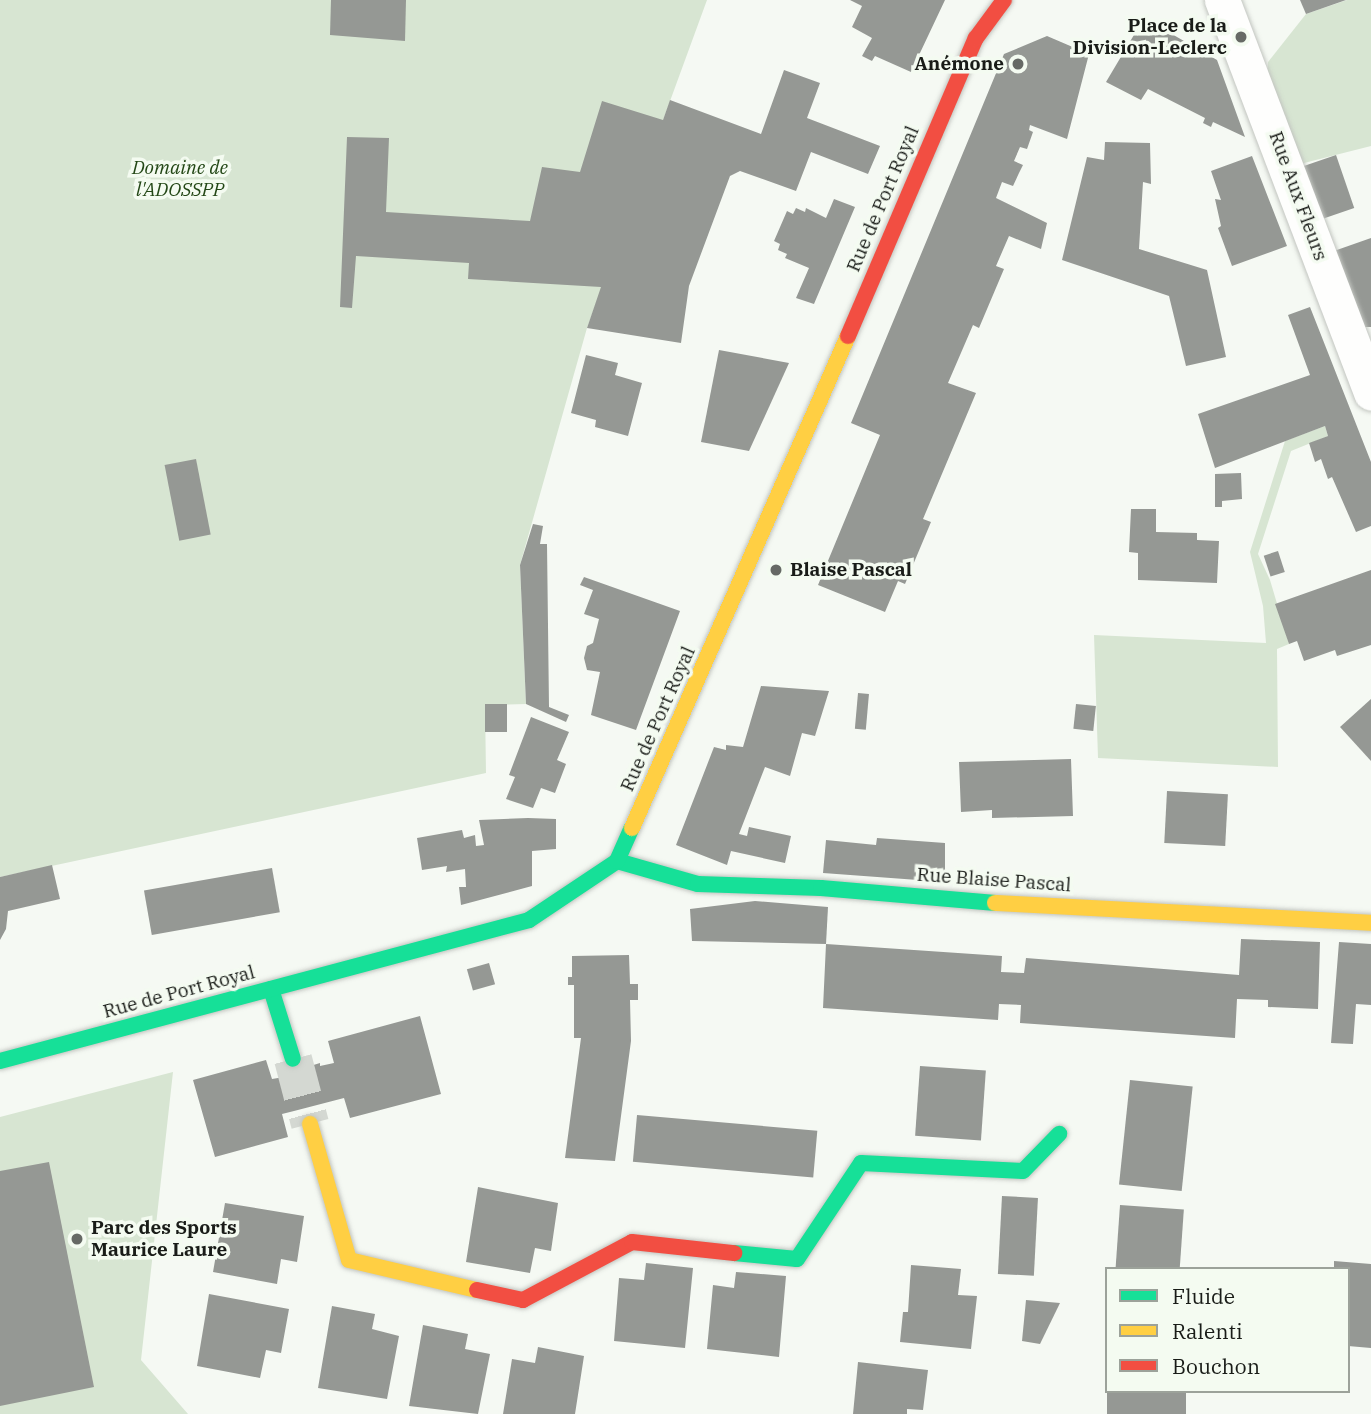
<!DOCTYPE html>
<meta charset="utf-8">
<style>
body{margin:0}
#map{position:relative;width:1371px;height:1414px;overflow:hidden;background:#f5f9f3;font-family:"IBM Plex Serif",serif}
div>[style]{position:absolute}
.green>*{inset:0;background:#d7e5d2}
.building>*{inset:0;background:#959894;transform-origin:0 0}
.secondary-tunnel>*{height:38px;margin-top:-19px;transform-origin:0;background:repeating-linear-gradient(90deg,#d4d8d2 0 38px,transparent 0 57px)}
.roads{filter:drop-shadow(0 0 2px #c2c5c0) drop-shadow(0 0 2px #c2c5c0)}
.street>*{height:35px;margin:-17.5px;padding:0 17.5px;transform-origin:17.5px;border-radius:17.5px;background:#fefefd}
.fast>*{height:16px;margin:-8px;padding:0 8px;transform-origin:8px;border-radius:8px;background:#16e098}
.slow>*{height:16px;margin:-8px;padding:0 8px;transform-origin:8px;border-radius:8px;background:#ffcf43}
.jam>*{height:16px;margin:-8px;padding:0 8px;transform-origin:8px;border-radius:8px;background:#f24e42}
.dots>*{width:19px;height:19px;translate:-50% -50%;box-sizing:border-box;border:4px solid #f4fbf1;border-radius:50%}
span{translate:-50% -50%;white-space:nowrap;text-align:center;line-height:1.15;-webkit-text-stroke:7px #f4fbf1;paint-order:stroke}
.poi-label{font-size:19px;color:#191c18;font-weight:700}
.right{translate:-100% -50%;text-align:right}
.left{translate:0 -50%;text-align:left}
.park-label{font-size:19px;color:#234716;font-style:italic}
.street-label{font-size:19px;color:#191c18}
.legend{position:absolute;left:1105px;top:1267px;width:245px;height:126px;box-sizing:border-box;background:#f4fbf1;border:2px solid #9ca29a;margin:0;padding:9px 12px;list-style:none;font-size:21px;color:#191c18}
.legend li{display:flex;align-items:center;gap:14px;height:35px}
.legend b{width:35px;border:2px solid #9ca29a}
</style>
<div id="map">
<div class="green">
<i style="clip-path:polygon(0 0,707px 0,587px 328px,520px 565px,526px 704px,485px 705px,486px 773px,0 877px)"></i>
<i style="clip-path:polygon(1347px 0,1371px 0,1371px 146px,1300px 164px,1267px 82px,1268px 62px,1306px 14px)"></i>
<i style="clip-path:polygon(1325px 426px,1328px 436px,1291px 451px,1258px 554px,1270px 580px,1289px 644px,1277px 649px,1278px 767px,1098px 758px,1094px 635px,1266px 643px,1263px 606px,1250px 552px,1285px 441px)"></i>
<i style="clip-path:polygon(173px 1072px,141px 1360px,188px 1414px,0 1414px,0 1117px)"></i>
</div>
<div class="building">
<i style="clip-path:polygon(331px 0,406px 0,405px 41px,330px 35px)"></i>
<i style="clip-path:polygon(850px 0,945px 0,911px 72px,875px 56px,872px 61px,862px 56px,872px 38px,852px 27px,862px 6px)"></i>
<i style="clip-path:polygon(1300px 0,1346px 0,1306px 14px)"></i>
<i style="clip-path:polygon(1144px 18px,1217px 60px,1245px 137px,1213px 122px,1211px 127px,1203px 123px,1205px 118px,1148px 89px,1141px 100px,1106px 82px)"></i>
<i style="clip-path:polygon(1047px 36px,1089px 54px,1067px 139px,1030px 125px,1029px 130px,1033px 132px,1027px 149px,1020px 147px,1014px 161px,1023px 165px,1019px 173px,1013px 186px,1002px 182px,996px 198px,1047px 223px,1041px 249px,1009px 236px,996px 266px,1004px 269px,979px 328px,973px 325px,948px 383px,976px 393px,923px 519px,931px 522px,905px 584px,898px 581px,885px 612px,818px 585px,880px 435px,851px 423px,1004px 54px)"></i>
<i style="clip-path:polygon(784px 70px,820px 83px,807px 118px,880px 146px,868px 174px,811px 152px,796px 191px,740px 171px,730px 176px,689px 286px,681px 343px,587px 328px,601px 287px,468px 279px,469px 263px,356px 256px,352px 308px,340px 307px,347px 137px,389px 138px,386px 212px,530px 221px,542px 167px,580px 172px,602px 101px,663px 120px,670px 100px,761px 134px)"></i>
<i style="clip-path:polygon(1105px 142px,1150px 143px,1151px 184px,1143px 182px,1139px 249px,1207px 270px,1226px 357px,1186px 366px,1169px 296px,1062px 260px,1087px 157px,1104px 160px)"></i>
<i style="left:1336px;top:155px;width:56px;height:37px;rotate:71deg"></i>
<i style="clip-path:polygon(1252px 156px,1287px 246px,1232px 266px,1218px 228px,1221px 226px,1215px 199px,1221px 200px,1211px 171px)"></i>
<i style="clip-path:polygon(834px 199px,855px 207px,814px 304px,796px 298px,809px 268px,785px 258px,787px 254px,778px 250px,780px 244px,774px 241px,787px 211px,793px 214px,796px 208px,805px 212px,806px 208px,826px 218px)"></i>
<i style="clip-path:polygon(1371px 238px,1371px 327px,1361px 327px,1334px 251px)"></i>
<i style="clip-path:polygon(1310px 307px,1371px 462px,1371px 526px,1356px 532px,1332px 477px,1328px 479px,1321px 459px,1315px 462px,1309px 443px,1328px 436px,1325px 426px,1215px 468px,1198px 414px,1310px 375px,1288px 315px)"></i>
<i style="clip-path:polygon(719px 350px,789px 363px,749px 451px,701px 442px)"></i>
<i style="clip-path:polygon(586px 355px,618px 363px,615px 375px,642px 383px,628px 436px,595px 427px,596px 420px,571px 413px)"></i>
<i style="left:196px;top:459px;width:77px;height:32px;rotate:79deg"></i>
<i style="clip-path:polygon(1241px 473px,1242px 499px,1222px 501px,1222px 507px,1215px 507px,1215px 474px)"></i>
<i style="clip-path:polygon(1131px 509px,1156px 509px,1156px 532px,1197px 533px,1197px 540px,1219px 541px,1217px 583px,1138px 580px,1138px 553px,1129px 552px)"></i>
<i style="clip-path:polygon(533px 524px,543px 526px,540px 544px,547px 544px,549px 707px,569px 715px,566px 722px,526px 704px,520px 565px)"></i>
<i style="left:1278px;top:551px;width:22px;height:15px;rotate:72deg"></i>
<i style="clip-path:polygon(1371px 570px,1371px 645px,1337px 656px,1335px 650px,1304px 661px,1297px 641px,1289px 644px,1275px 604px)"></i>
<i style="clip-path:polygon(584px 577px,680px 611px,636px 730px,591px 715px,600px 672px,587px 670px,584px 658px,587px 646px,593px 643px,599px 619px,584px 614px,593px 590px,580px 585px)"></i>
<i style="clip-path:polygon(761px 686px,829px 691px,815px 736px,802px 733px,790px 776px,765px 767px,739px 834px,747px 836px,749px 827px,791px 836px,785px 863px,731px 851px,727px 865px,676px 845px,714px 747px,726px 750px,726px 745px,743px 747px)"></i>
<i style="left:858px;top:693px;width:11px;height:36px;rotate:5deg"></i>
<i style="clip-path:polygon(1371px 699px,1371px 761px,1340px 727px)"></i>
<i style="left:485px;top:704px;width:22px;height:28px"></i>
<i style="left:1076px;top:704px;width:20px;height:25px;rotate:6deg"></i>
<i style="clip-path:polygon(531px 717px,569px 732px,557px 760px,566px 764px,555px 793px,541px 788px,533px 808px,506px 799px,515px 777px,509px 775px)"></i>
<i style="clip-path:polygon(1071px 759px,1073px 816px,992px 818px,992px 810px,961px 812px,959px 762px)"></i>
<i style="left:1167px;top:791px;width:61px;height:52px;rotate:3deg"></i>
<i style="clip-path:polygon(528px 818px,556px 819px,556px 849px,532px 851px,532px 886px,461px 905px,459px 887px,466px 887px,465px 869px,446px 872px,447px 866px,422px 870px,417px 838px,462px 830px,464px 838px,475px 835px,476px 846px,484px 845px,479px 820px)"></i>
<i style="clip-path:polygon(877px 838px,945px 843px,945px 882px,823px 873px,826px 840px,876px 845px)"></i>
<i style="clip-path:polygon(52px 865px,60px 899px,8px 911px,6px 929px,0 940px,0 877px)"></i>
<i style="left:272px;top:868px;width:45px;height:130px;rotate:80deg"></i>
<i style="clip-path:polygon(755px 901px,828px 907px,826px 944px,692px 941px,690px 909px)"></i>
<i style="clip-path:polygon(1241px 939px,1320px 942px,1318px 1009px,1268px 1007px,1268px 1000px,1237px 999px,1235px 1038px,1020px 1023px,1021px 1005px,999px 1004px,998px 1020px,823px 1008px,826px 944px,1002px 956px,1001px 972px,1024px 973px,1026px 958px,1239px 975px)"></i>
<i style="clip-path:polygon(1339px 942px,1371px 944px,1371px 1005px,1356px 1004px,1353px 1044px,1331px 1043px)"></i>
<i style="clip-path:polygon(629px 955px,630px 984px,638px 984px,638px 1000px,630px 1000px,631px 1041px,615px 1161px,565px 1158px,581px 1038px,574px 1038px,574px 985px,568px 985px,568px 977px,572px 977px,572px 956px)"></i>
<i style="left:489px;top:963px;width:22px;height:23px;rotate:74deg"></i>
<i style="clip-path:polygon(420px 1016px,441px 1094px,350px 1118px,344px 1098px,294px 1111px,282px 1114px,288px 1137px,215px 1157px,193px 1080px,266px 1060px,272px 1079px,284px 1077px,284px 1074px,320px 1063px,320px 1066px,334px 1063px,328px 1041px)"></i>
<i style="left:920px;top:1066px;width:66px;height:70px;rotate:4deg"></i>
<i style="left:1130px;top:1080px;width:63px;height:105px;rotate:6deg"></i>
<i style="left:637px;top:1115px;width:181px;height:47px;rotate:5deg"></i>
<i style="clip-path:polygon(49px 1162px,94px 1387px,0 1406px,0 1171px)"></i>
<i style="clip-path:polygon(478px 1187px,558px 1203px,551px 1251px,535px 1248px,530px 1273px,466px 1262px)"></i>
<i style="left:1002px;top:1196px;width:36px;height:78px;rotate:3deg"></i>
<i style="clip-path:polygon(225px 1203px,304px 1216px,297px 1262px,281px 1259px,277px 1284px,213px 1272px)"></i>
<i style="left:1120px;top:1205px;width:64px;height:64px;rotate:4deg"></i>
<i style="clip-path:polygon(1334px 1261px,1371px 1264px,1371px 1348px,1348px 1346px,1348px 1269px,1334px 1269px)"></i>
<i style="clip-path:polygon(646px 1263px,693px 1268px,685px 1348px,614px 1341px,619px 1278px,644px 1280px)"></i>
<i style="clip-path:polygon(911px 1265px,961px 1269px,958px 1295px,977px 1296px,971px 1349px,900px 1342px,903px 1312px,908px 1312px)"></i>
<i style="clip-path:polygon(736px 1272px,786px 1276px,779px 1357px,707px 1349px,713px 1285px,734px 1288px)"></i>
<i style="clip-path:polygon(209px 1294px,289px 1309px,281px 1353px,266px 1350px,260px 1378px,197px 1366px)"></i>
<i style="clip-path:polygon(1026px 1300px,1060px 1303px,1040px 1344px,1022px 1341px)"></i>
<i style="clip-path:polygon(332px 1306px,375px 1314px,372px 1329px,399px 1336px,387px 1399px,318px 1388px)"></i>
<i style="clip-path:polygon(423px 1325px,468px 1334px,465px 1349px,490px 1354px,478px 1414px,409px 1406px)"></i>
<i style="clip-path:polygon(538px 1347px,584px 1356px,575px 1414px,503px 1414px,512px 1359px,535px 1363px)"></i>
<i style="clip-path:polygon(858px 1362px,928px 1370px,923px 1410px,907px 1409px,907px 1414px,853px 1414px)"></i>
<i style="left:1107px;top:1391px;width:79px;height:23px"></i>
</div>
<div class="secondary-tunnel">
<i style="left:293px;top:1059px;width:67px;rotate:75.3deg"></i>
</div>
<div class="roads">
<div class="street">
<i style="left:1222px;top:0;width:420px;rotate:69.2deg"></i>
</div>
<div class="fast">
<i style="left:617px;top:861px;width:84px;rotate:15.9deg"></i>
<i style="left:698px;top:884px;width:123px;rotate:1.9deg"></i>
<i style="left:821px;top:888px;width:175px;rotate:4.9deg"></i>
<i style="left:271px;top:989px;width:73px;rotate:72.6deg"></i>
<i style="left:0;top:1061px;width:547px;rotate:-14.92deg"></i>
<i style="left:529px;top:920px;width:106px;rotate:-33.8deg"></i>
<i style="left:617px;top:861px;width:36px;rotate:-66deg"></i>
<i style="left:734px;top:1253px;width:63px;rotate:5.4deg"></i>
<i style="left:797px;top:1259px;width:115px;rotate:-56.3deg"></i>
<i style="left:861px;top:1163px;width:162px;rotate:2.8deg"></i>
<i style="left:1023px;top:1171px;width:52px;rotate:-45.8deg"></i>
</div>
<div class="slow">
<i style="left:632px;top:828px;width:537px;rotate:-66.3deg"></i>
<i style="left:995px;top:903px;width:377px;rotate:3deg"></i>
<i style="left:310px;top:1124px;width:141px;rotate:74deg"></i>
<i style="left:349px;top:1260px;width:131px;rotate:13.2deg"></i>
</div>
<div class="jam">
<i style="left:848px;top:336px;width:324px;rotate:-66.8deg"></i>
<i style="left:976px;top:38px;width:47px;rotate:-53.6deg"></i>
<i style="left:477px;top:1290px;width:47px;rotate:12.3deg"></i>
<i style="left:523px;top:1300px;width:123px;rotate:-28deg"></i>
<i style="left:632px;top:1242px;width:103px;rotate:6.2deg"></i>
</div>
</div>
<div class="dots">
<i style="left:1241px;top:37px;background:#666965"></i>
<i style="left:1018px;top:64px;background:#666965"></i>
<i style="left:776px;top:570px;background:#666965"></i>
<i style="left:77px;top:1239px;background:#666965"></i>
</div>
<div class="poi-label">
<span class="right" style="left:1227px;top:37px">Place de la<br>Division-Leclerc</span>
<span class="right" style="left:1004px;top:64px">Anémone</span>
<span class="left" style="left:790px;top:570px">Blaise Pascal</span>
<span class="left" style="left:91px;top:1239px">Parc des Sports<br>Maurice Laure</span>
</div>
<div class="park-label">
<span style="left:180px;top:179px">Domaine de<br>l'ADOSSPP</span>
</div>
<div class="street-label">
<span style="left:1298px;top:196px;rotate:70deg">Rue Aux Fleurs</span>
<span style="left:883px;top:199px;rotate:-67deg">Rue de Port Royal</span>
<span style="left:658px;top:719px;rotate:-66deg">Rue de Port Royal</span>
<span style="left:994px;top:880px;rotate:4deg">Rue Blaise Pascal</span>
<span style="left:179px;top:992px;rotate:-15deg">Rue de Port Royal</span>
</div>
<ul class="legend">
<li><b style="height:9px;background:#16e098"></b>Fluide</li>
<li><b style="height:9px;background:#ffcf43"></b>Ralenti</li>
<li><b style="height:9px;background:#f24e42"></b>Bouchon</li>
</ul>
</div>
